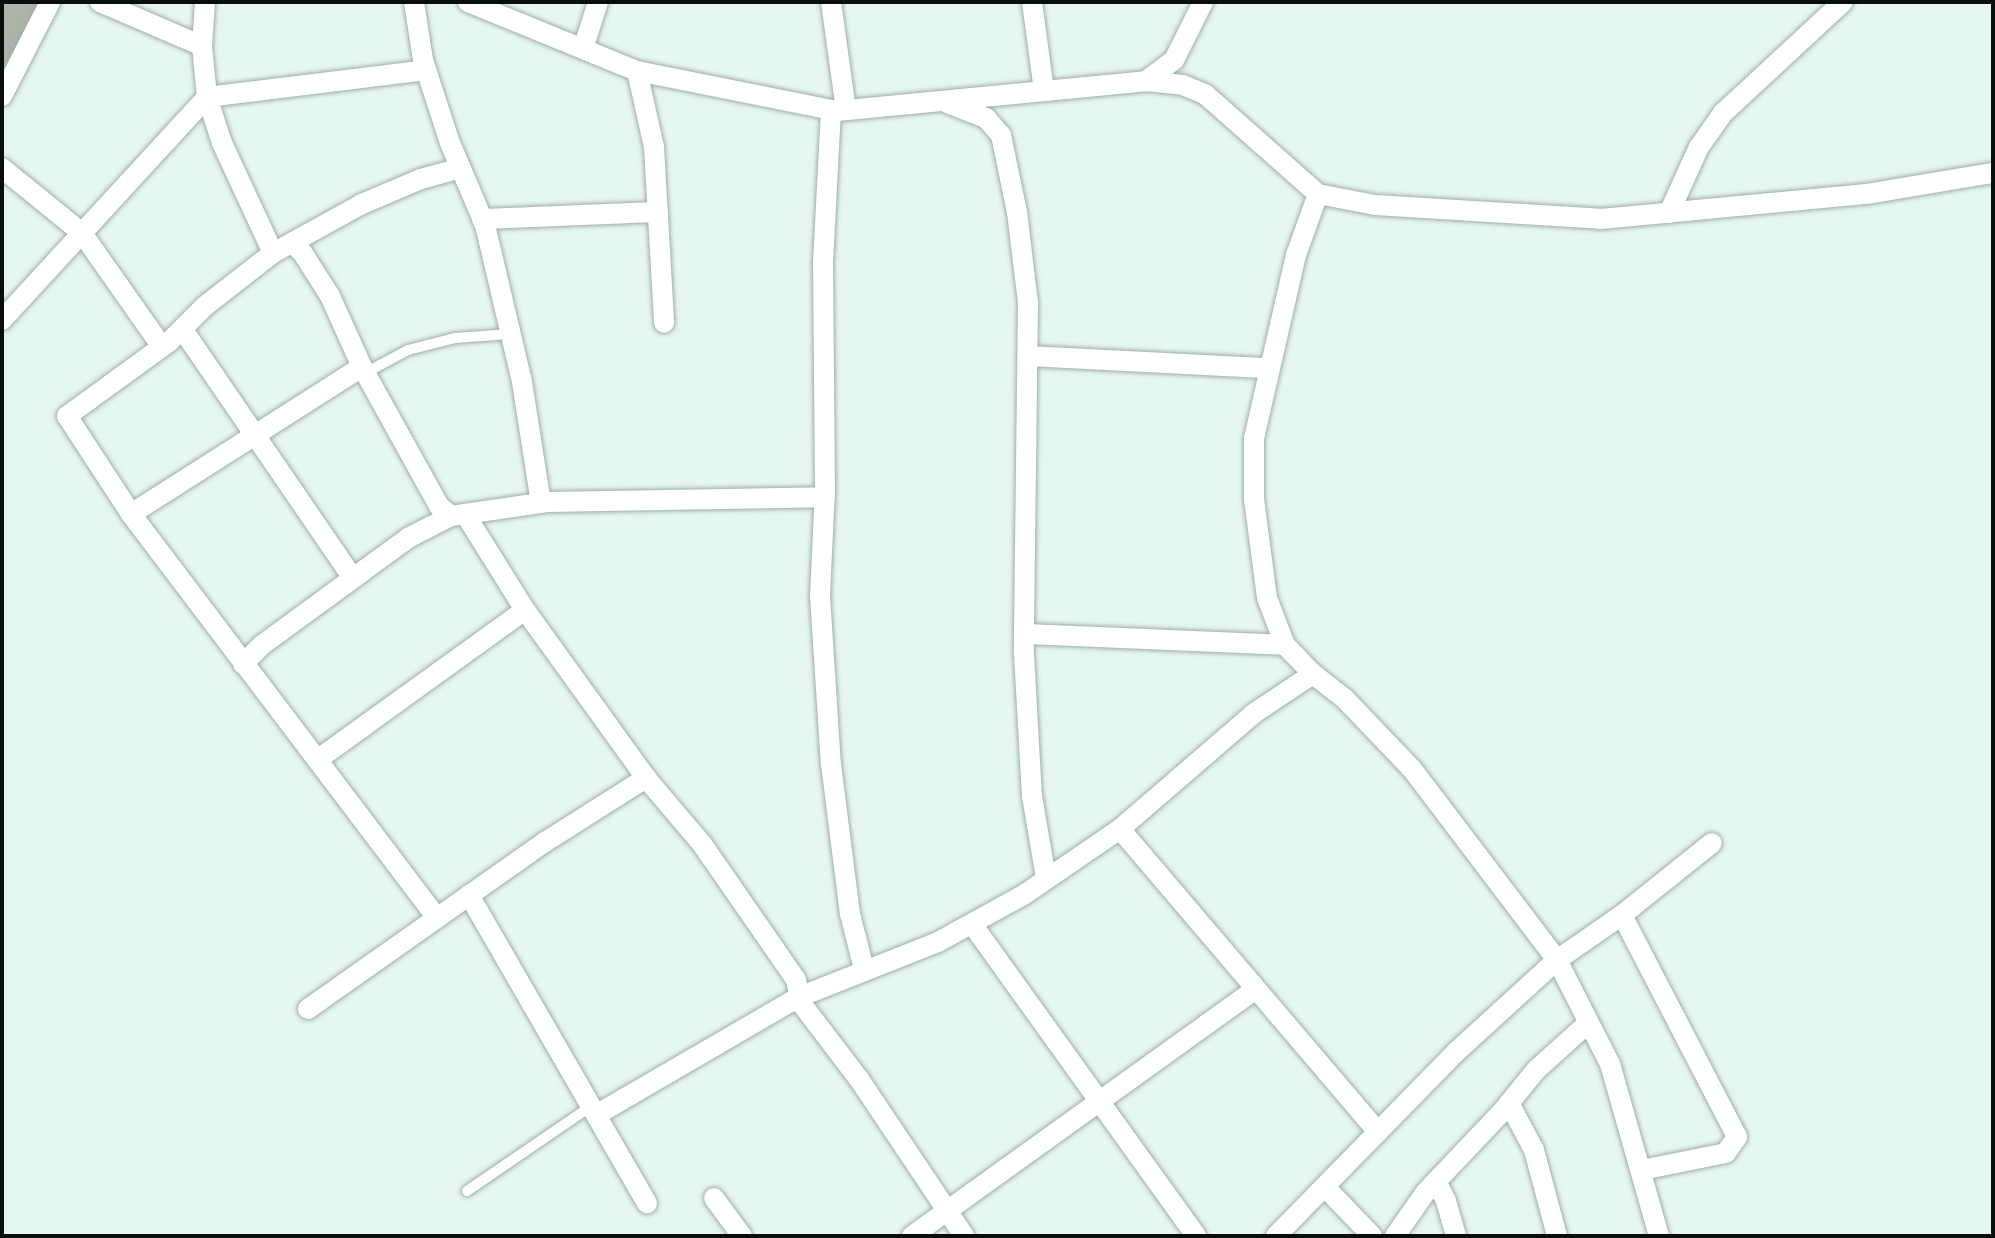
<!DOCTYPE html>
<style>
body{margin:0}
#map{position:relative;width:1995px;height:1238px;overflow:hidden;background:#e6f6f0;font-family:"Sofia Sans Condensed",sans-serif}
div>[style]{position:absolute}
.building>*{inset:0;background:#acb4a8}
.roads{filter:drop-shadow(0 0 2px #9eaea8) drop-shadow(0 0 2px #9eaea8)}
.lane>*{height:10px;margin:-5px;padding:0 5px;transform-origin:5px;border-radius:5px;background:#fff}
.street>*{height:20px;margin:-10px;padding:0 10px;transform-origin:10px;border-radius:10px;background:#fff}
span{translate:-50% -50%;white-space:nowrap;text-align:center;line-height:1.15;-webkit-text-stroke:6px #fff;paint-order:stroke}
.frame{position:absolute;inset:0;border:4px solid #080e0c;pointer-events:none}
</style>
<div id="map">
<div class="building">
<i style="clip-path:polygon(2px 2px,46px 2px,2px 79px)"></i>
</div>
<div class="roads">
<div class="lane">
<i style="left:365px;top:373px;width:49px;rotate:-28.1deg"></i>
<i style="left:408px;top:350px;width:49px;rotate:-14.3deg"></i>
<i style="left:455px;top:338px;width:55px;rotate:-4.2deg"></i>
<i style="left:467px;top:1191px;width:150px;rotate:-34.4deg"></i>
</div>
<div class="street">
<i style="left:100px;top:2px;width:111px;rotate:23.3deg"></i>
<i style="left:205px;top:2px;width:44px;rotate:93.9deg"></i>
<i style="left:202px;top:46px;width:51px;rotate:84.4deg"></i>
<i style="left:207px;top:97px;width:48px;rotate:71.9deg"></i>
<i style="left:222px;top:143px;width:121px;rotate:65.1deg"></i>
<i style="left:414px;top:2px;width:59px;rotate:81.2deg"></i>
<i style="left:423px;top:60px;width:87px;rotate:72deg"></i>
<i style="left:450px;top:143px;width:89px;rotate:66.9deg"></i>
<i style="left:485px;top:225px;width:161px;rotate:76.7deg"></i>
<i style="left:522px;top:382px;width:122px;rotate:81.1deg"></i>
<i style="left:468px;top:2px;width:183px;rotate:22.2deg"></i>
<i style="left:637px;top:71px;width:204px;rotate:11.3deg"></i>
<i style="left:837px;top:111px;width:310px;rotate:-5.5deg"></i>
<i style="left:1146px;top:81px;width:37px;rotate:6deg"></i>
<i style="left:1183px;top:85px;width:25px;rotate:23deg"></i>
<i style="left:1206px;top:95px;width:149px;rotate:41.5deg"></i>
<i style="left:1318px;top:194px;width:58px;rotate:10.9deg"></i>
<i style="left:1375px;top:205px;width:226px;rotate:3.5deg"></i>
<i style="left:1601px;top:219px;width:267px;rotate:-5.4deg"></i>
<i style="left:1867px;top:194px;width:128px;rotate:-9.5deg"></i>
<i style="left:831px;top:2px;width:109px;rotate:82.1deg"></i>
<i style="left:1032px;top:2px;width:90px;rotate:82.3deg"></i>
<i style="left:583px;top:49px;width:49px;rotate:-72.3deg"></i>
<i style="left:637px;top:71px;width:78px;rotate:77.4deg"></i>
<i style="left:654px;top:147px;width:176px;rotate:86.7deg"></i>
<i style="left:1146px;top:81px;width:35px;rotate:-37deg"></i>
<i style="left:1174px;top:60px;width:65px;rotate:-63.4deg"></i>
<i style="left:2px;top:96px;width:106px;rotate:-62.9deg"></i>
<i style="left:947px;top:103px;width:42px;rotate:21deg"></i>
<i style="left:986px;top:118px;width:23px;rotate:49deg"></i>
<i style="left:1001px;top:135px;width:79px;rotate:78.3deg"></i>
<i style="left:1017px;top:212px;width:92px;rotate:83.1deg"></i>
<i style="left:1028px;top:303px;width:351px;rotate:90.7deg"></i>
<i style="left:1024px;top:654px;width:142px;rotate:86.8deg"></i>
<i style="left:1032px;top:796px;width:83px;rotate:80.3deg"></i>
<i style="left:831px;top:110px;width:151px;rotate:93deg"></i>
<i style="left:823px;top:261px;width:228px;rotate:89.5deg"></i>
<i style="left:825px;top:489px;width:107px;rotate:92.7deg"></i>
<i style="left:820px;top:596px;width:168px;rotate:86.3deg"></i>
<i style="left:831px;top:764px;width:151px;rotate:82.8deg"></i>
<i style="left:850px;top:914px;width:57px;rotate:75.7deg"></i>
<i style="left:2px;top:168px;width:103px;rotate:39.1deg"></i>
<i style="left:82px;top:233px;width:139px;rotate:54.9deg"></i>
<i style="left:1318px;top:194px;width:65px;rotate:109.8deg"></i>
<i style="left:1296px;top:255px;width:189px;rotate:102.9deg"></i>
<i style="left:1254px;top:439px;width:60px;rotate:90deg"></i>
<i style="left:1254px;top:499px;width:100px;rotate:82.5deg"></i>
<i style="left:1267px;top:598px;width:50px;rotate:69deg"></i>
<i style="left:1285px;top:645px;width:40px;rotate:46deg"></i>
<i style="left:1313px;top:674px;width:41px;rotate:38deg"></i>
<i style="left:1345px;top:699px;width:97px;rotate:46.3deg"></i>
<i style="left:1412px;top:769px;width:240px;rotate:52.8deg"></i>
<i style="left:1557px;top:960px;width:117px;rotate:63deg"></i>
<i style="left:1610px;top:1064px;width:179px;rotate:74.1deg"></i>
<i style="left:1669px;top:213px;width:72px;rotate:-65.6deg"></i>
<i style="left:1699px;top:147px;width:42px;rotate:-54.8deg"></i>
<i style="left:1723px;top:113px;width:163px;rotate:-42.8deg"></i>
<i style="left:482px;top:219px;width:176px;rotate:-2.3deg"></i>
<i style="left:292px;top:243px;width:13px;rotate:42deg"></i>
<i style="left:302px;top:252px;width:52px;rotate:57.5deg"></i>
<i style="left:330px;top:296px;width:78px;rotate:65.7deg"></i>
<i style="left:362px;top:367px;width:159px;rotate:61deg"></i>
<i style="left:439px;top:506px;width:16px;rotate:40deg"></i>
<i style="left:451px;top:516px;width:97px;rotate:-8.3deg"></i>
<i style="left:547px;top:502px;width:278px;rotate:-1deg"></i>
<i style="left:2px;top:320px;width:303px;rotate:-47.4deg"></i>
<i style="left:207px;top:97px;width:221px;rotate:-7deg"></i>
<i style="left:183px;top:330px;width:301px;rotate:55.6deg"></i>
<i style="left:1028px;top:356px;width:240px;rotate:2.9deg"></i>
<i style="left:131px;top:514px;width:274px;rotate:-32.5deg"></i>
<i style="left:465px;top:514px;width:113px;rotate:58deg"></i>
<i style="left:525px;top:610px;width:207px;rotate:54.2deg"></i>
<i style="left:646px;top:778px;width:87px;rotate:49.7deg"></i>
<i style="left:702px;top:844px;width:165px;rotate:55.3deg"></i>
<i style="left:796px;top:980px;width:24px;rotate:78deg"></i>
<i style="left:801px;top:1003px;width:96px;rotate:52.7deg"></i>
<i style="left:859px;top:1079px;width:189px;rotate:56.2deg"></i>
<i style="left:1024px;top:634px;width:261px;rotate:2.4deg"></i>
<i style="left:243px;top:664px;width:27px;rotate:-45deg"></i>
<i style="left:262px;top:645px;width:181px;rotate:-36.2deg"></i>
<i style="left:408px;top:538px;width:48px;rotate:-27.1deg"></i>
<i style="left:317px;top:760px;width:256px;rotate:-35.8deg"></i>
<i style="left:1120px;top:829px;width:398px;rotate:49.6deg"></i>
<i style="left:469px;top:895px;width:356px;rotate:60deg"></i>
<i style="left:1622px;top:915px;width:250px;rotate:62.6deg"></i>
<i style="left:1737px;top:1137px;width:19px;rotate:125deg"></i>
<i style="left:1726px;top:1153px;width:86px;rotate:168.6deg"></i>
<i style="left:437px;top:918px;width:507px;rotate:-127.14deg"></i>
<i style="left:131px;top:514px;width:117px;rotate:-123.1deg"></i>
<i style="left:67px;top:416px;width:126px;rotate:-36deg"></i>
<i style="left:169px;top:342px;width:51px;rotate:-45deg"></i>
<i style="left:205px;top:306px;width:86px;rotate:-37.9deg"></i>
<i style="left:273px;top:253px;width:102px;rotate:-28.8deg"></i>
<i style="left:362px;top:204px;width:64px;rotate:-23deg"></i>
<i style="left:421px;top:179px;width:41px;rotate:-15.4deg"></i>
<i style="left:972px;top:924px;width:384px;rotate:54.3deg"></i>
<i style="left:308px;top:1009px;width:290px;rotate:-35.2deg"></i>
<i style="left:545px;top:842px;width:120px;rotate:-32.4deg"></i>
<i style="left:1509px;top:1103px;width:53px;rotate:62deg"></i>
<i style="left:1534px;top:1150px;width:89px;rotate:75deg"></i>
<i style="left:596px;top:1115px;width:235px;rotate:-30.2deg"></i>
<i style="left:799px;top:997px;width:149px;rotate:-21.6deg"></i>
<i style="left:938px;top:942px;width:99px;rotate:-28.9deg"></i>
<i style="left:1025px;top:894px;width:115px;rotate:-34.4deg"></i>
<i style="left:1120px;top:829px;width:176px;rotate:-40.8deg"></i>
<i style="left:1253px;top:714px;width:72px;rotate:-33.7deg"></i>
<i style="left:1436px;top:1181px;width:22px;rotate:63deg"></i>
<i style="left:1446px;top:1201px;width:36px;rotate:74deg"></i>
<i style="left:1326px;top:1188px;width:66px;rotate:46.2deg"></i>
<i style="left:714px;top:1198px;width:47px;rotate:53.6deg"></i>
<i style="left:912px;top:1236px;width:423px;rotate:-35.7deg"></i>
<i style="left:1276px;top:1236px;width:256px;rotate:-45.6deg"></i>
<i style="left:1455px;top:1053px;width:138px;rotate:-42.4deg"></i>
<i style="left:1557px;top:960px;width:79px;rotate:-34.7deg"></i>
<i style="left:1622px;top:915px;width:115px;rotate:-38.7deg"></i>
<i style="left:1395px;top:1236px;width:52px;rotate:-55.1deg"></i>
<i style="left:1425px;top:1193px;width:112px;rotate:-46.5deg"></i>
<i style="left:1502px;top:1112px;width:54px;rotate:-51deg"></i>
<i style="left:1536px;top:1070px;width:69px;rotate:-42deg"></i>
</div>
</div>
<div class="frame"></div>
</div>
